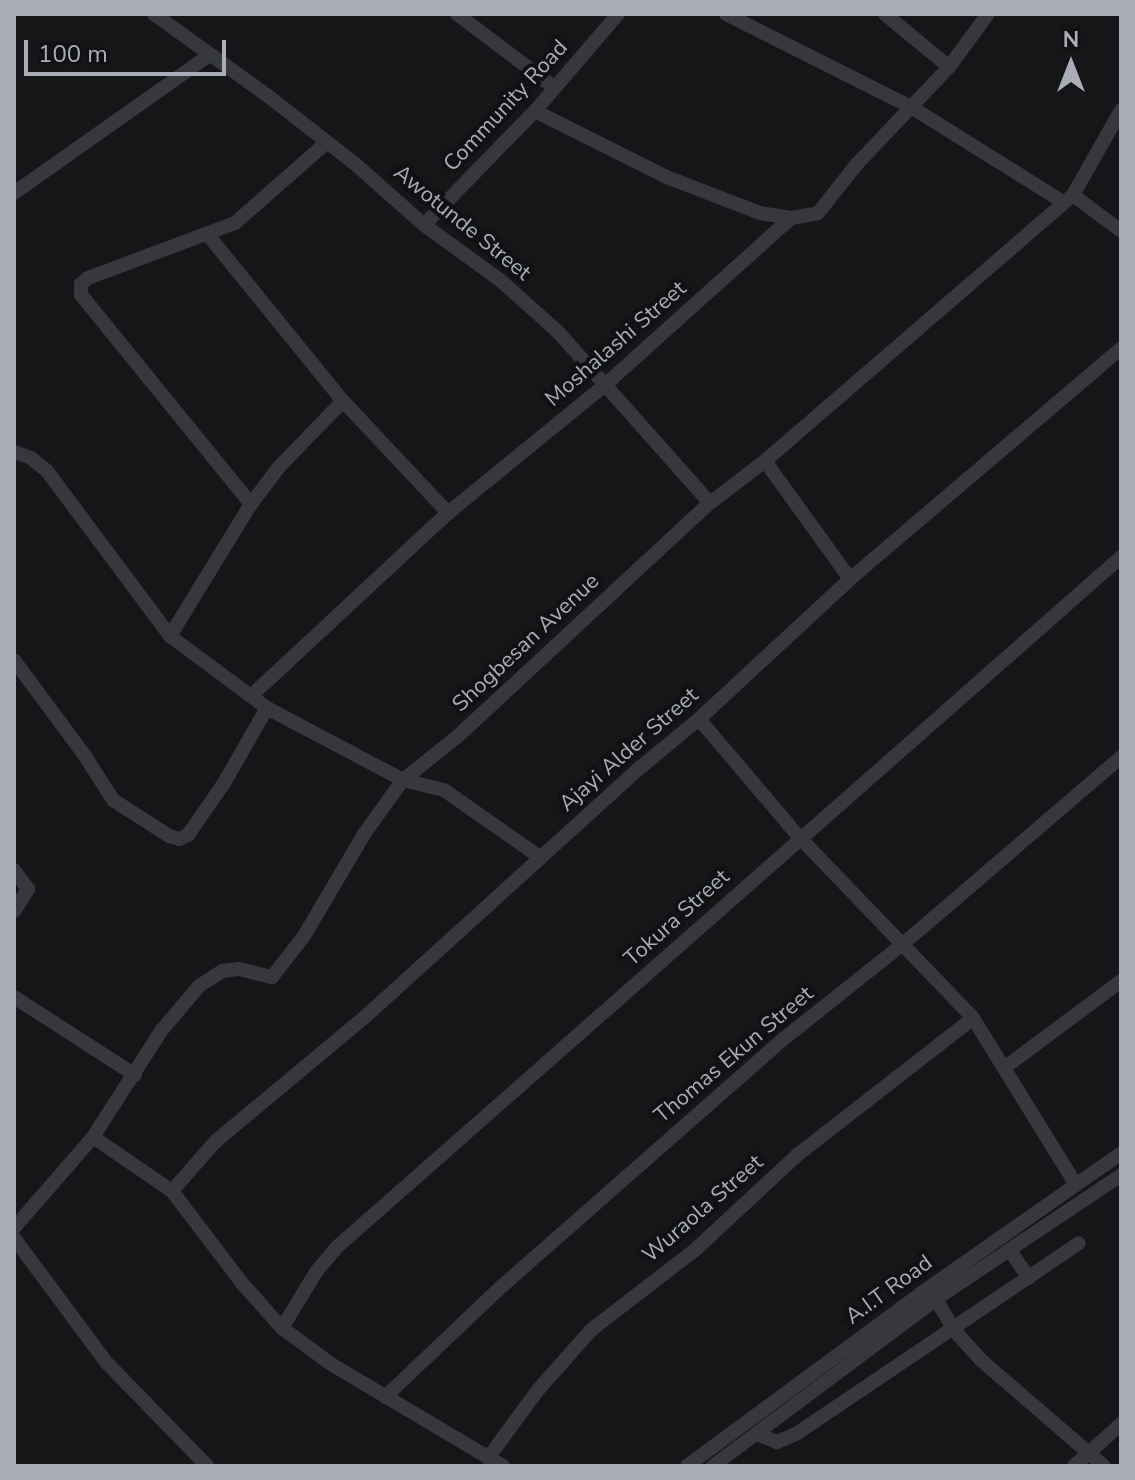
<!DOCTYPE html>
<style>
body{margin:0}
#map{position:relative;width:1135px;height:1480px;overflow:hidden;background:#161618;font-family:"Nunito Sans",sans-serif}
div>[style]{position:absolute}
.minor>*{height:14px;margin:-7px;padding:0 7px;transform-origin:7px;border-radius:7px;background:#37383d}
span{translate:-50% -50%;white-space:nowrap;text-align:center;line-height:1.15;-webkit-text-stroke:8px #111113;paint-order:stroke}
.street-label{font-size:22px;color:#a8adb8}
.frame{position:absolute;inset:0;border:16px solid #a8adb8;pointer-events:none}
.north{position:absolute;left:1031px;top:24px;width:80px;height:80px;-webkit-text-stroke:6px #111113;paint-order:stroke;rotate:0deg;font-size:22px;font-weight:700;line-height:32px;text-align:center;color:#a8adb8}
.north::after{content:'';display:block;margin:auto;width:28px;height:36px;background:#a8adb8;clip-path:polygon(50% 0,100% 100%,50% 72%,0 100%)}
.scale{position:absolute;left:24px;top:40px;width:202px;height:36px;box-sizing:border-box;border:4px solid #a8adb8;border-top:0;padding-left:10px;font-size:24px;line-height:28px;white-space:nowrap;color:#a8adb8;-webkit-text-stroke:6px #111113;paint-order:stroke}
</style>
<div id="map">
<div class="minor">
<i style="left:154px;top:14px;width:140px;rotate:35.7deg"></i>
<i style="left:268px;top:96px;width:109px;rotate:37.9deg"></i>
<i style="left:354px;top:163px;width:94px;rotate:41.5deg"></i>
<i style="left:424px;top:225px;width:94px;rotate:35.9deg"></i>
<i style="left:500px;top:280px;width:79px;rotate:41.9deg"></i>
<i style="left:559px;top:333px;width:227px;rotate:48.4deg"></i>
<i style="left:457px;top:14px;width:121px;rotate:37deg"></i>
<i style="left:726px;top:14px;width:207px;rotate:26.7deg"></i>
<i style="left:911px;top:107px;width:179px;rotate:32deg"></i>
<i style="left:885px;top:14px;width:83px;rotate:39.6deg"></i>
<i style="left:535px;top:111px;width:150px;rotate:26.6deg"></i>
<i style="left:669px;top:178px;width:97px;rotate:21deg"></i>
<i style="left:760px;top:213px;width:31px;rotate:9deg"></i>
<i style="left:14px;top:193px;width:237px;rotate:-35.2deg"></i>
<i style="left:1073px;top:195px;width:60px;rotate:36.9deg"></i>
<i style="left:424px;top:225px;width:159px;rotate:-45.8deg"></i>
<i style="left:535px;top:111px;width:128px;rotate:-49.4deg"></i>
<i style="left:208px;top:235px;width:214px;rotate:50.9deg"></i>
<i style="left:343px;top:401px;width:154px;rotate:46.8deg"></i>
<i style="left:14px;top:452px;width:18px;rotate:19deg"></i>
<i style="left:31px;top:458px;width:21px;rotate:39deg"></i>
<i style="left:47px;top:471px;width:206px;rotate:53.3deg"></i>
<i style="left:170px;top:636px;width:121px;rotate:36.6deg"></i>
<i style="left:267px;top:708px;width:154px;rotate:27.9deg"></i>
<i style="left:403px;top:780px;width:42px;rotate:13.7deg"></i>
<i style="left:444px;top:790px;width:118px;rotate:35deg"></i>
<i style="left:765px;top:461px;width:145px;rotate:54.2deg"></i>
<i style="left:251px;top:504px;width:269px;rotate:-129.1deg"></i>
<i style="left:81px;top:295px;width:11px;rotate:-90deg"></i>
<i style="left:81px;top:284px;width:9px;rotate:-41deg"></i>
<i style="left:88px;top:278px;width:157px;rotate:-20.5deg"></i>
<i style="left:235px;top:223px;width:120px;rotate:-41.3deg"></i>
<i style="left:170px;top:636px;width:155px;rotate:-58.5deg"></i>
<i style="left:251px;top:504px;width:46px;rotate:-52.9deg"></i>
<i style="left:279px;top:467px;width:92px;rotate:-45.9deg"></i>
<i style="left:14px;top:660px;width:119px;rotate:53.5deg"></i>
<i style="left:85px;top:756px;width:52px;rotate:57.5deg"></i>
<i style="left:113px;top:800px;width:67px;rotate:32.7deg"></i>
<i style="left:169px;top:836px;width:10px;rotate:17deg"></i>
<i style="left:179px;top:839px;width:10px;rotate:-24deg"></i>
<i style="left:188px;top:835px;width:63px;rotate:-55.3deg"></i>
<i style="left:224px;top:783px;width:86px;rotate:-60.2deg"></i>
<i style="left:252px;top:695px;width:267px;rotate:-42.9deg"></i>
<i style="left:448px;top:513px;width:204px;rotate:-39.2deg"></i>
<i style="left:606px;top:384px;width:249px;rotate:-41.9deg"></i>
<i style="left:791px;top:218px;width:27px;rotate:-10deg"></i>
<i style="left:818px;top:213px;width:63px;rotate:-51.5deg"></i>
<i style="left:857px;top:164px;width:134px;rotate:-46.5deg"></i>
<i style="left:949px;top:67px;width:66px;rotate:-53.7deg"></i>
<i style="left:699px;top:719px;width:156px;rotate:49.7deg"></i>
<i style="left:800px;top:838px;width:250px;rotate:46.1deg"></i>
<i style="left:973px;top:1018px;width:196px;rotate:58.3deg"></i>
<i style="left:14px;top:870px;width:24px;rotate:54deg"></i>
<i style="left:28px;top:889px;width:26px;rotate:122deg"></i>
<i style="left:14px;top:997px;width:144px;rotate:32.8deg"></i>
<i style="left:1004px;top:1068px;width:146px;rotate:-36.6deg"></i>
<i style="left:93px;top:1137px;width:96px;rotate:34.4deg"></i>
<i style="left:172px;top:1191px;width:114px;rotate:52.8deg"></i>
<i style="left:241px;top:1282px;width:62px;rotate:48.3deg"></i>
<i style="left:282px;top:1328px;width:61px;rotate:36.3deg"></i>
<i style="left:331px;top:1364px;width:200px;rotate:30.7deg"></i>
<i style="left:172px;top:1191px;width:67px;rotate:-48.7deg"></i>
<i style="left:216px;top:1141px;width:195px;rotate:-39.8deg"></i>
<i style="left:366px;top:1016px;width:371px;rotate:-42.2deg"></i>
<i style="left:641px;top:767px;width:75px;rotate:-39.6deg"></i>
<i style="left:699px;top:719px;width:206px;rotate:-42.8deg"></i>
<i style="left:850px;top:579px;width:356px;rotate:-40.4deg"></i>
<i style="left:14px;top:1228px;width:121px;rotate:-49deg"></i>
<i style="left:93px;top:1137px;width:126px;rotate:-57.3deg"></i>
<i style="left:161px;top:1031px;width:59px;rotate:-49.8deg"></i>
<i style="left:199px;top:986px;width:27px;rotate:-33deg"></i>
<i style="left:222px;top:971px;width:17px;rotate:-7deg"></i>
<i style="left:239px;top:969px;width:34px;rotate:14deg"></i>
<i style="left:272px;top:977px;width:52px;rotate:-52deg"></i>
<i style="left:304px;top:936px;width:118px;rotate:-59.5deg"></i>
<i style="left:364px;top:834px;width:67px;rotate:-54.2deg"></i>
<i style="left:403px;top:780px;width:70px;rotate:-38.7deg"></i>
<i style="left:458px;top:736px;width:343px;rotate:-42.8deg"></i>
<i style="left:710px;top:503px;width:69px;rotate:-37.4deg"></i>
<i style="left:765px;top:461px;width:407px;rotate:-40.8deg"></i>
<i style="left:1073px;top:195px;width:98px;rotate:-60.5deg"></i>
<i style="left:14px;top:1238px;width:154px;rotate:53.4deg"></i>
<i style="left:106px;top:1362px;width:145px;rotate:45.8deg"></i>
<i style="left:1010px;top:1251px;width:33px;rotate:55deg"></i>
<i style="left:936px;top:1299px;width:36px;rotate:60deg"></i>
<i style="left:954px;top:1330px;width:40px;rotate:48deg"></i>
<i style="left:981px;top:1360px;width:162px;rotate:40.8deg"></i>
<i style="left:282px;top:1328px;width:66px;rotate:-58.7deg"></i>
<i style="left:316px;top:1272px;width:33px;rotate:-50deg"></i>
<i style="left:337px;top:1247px;width:1044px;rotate:-41.35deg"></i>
<i style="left:385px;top:1397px;width:160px;rotate:-43.5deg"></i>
<i style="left:501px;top:1287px;width:373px;rotate:-41.3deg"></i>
<i style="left:781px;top:1041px;width:156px;rotate:-38.5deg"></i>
<i style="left:903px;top:944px;width:287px;rotate:-40.6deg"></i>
<i style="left:757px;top:1434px;width:22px;rotate:22deg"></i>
<i style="left:777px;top:1442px;width:21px;rotate:-23deg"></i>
<i style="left:796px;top:1434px;width:341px;rotate:-34deg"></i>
<i style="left:488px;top:1458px;width:84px;rotate:-53.7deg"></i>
<i style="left:538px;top:1390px;width:80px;rotate:-48.5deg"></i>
<i style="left:591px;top:1330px;width:131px;rotate:-37.6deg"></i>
<i style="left:695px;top:1250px;width:138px;rotate:-42.9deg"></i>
<i style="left:796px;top:1156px;width:224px;rotate:-37.9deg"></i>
<i style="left:687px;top:1466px;width:290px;rotate:-36.4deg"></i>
<i style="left:920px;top:1294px;width:246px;rotate:-35deg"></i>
<i style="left:713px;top:1466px;width:279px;rotate:-36.8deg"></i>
<i style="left:936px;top:1299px;width:223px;rotate:-33.8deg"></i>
<i style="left:1074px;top:1466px;width:63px;rotate:-41.8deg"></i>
</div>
<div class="street-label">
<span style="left:506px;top:106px;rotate:-47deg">Community Road</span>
<span style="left:462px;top:223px;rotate:39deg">Awotunde Street</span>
<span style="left:616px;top:344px;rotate:-41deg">Moshalashi Street</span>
<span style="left:526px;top:643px;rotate:-43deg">Shogbesan Avenue</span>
<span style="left:629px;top:750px;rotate:-41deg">Ajayi Alder Street</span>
<span style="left:677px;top:918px;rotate:-42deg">Tokura Street</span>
<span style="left:734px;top:1055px;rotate:-40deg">Thomas Ekun Street</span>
<span style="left:703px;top:1209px;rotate:-41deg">Wuraola Street</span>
<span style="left:889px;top:1290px;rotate:-36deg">A.I.T Road</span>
</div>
<div class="frame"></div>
<div class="north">N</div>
<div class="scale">100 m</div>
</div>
